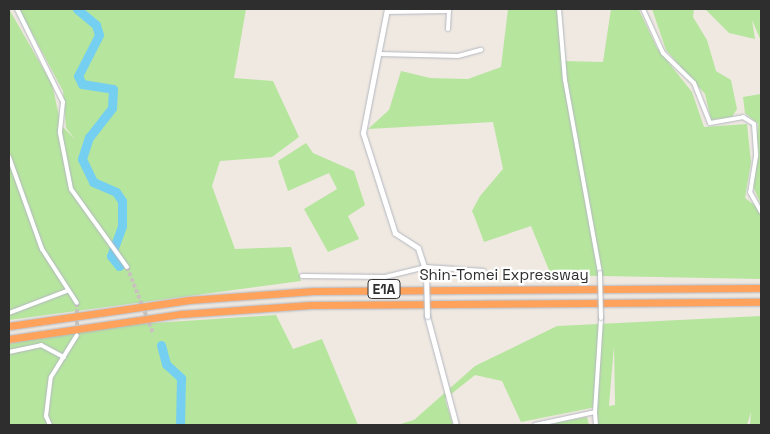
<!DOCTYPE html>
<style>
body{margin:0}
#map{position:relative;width:770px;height:434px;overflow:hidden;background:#efe9e1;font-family:"Space Grotesk",sans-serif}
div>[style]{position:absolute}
.green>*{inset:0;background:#b6e59e}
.river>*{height:9px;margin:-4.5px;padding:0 4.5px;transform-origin:4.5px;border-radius:4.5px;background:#75cff0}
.street-tunnel>*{height:4px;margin-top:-2px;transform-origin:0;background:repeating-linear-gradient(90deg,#c8c4bd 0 4px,transparent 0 6px)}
.roads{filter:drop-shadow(0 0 1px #b4b7c1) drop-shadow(0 0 1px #b4b7c1)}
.street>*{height:4px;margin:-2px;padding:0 2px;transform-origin:2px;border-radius:2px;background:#fff}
.secondary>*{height:5px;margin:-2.5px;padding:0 2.5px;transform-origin:2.5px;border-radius:2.5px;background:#fff}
.highway>*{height:7px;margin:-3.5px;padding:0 3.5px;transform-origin:3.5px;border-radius:3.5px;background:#ffa35c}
.bridges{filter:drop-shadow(0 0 1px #b4b7c1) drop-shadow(0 0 1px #b4b7c1)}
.street-bridge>*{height:4px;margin:-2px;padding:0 2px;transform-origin:2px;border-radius:2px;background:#fff}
.secondary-bridge>*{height:5px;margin:-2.5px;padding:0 2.5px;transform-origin:2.5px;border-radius:2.5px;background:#fff}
span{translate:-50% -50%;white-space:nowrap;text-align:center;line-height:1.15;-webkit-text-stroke:4.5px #fff;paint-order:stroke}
.shield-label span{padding:1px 4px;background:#fff;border:1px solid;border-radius:4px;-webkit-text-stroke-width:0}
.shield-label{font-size:14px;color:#2e2e2e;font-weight:700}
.street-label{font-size:15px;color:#2e2e2e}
.frame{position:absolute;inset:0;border:10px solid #2e2e2e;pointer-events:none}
</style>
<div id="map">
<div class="green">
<i style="clip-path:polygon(9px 9px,52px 84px,61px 125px,75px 139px,66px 128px,63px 91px,19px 9px,246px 9px,234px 78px,273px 81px,299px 137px,272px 157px,220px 161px,212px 186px,235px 249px,291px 247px,301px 281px,9px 320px)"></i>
<i style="clip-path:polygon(508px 9px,557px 9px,563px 61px,603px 62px,611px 9px,639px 10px,657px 48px,692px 92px,704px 127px,747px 124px,751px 162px,745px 198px,761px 210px,761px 279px,551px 275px,531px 226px,484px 242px,475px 218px,472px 211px,480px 196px,503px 169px,493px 122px,368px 129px,389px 110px,401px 71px,430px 78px,468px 79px,501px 67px)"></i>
<i style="clip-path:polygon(652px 9px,694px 9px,693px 17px,707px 40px,716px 71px,731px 80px,737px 109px,732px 117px,711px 120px,705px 94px,666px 50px)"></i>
<i style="clip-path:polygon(705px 9px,761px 9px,761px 41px,752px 20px,755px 39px,729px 33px)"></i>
<i style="clip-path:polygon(761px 94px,761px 205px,753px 186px,758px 124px,745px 113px,743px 97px)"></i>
<i style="clip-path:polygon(306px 143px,313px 153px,354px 171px,365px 205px,348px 216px,359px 239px,328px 252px,304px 209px,337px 189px,329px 173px,288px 191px,278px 161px)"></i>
<i style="clip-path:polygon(276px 315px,293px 349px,322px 339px,358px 425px,9px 425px,9px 344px,109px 326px)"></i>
<i style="clip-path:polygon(evenodd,761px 316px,761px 425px,750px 425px,751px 412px,747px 425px,596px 425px,596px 407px,521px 422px,502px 381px,475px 375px,445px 399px,453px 425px,397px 425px,414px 420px,475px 366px,557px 326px,761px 316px,614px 346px,615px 405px,609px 406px,609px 405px,614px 346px)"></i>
<i style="clip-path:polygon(587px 417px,589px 425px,550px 425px,560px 422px)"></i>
</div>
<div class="river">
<i style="left:77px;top:9px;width:25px;rotate:40deg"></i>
<i style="left:96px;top:25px;width:10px;rotate:73deg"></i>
<i style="left:99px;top:35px;width:46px;rotate:117.1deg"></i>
<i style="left:78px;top:76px;width:9px;rotate:63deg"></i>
<i style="left:82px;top:84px;width:31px;rotate:9deg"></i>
<i style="left:113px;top:89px;width:19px;rotate:93deg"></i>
<i style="left:112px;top:108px;width:37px;rotate:128deg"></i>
<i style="left:89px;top:137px;width:23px;rotate:108deg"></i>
<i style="left:82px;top:159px;width:25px;rotate:64deg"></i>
<i style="left:93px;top:182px;width:25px;rotate:23deg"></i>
<i style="left:116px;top:192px;width:11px;rotate:56deg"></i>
<i style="left:122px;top:201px;width:25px;rotate:90deg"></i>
<i style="left:122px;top:226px;width:32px;rotate:110deg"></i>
<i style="left:111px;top:256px;width:13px;rotate:51deg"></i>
<i style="left:161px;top:345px;width:20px;rotate:75deg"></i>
<i style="left:166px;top:364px;width:21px;rotate:43deg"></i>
<i style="left:181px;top:378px;width:47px;rotate:91.2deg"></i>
</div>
<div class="street-tunnel">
<i style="left:127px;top:267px;width:71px;rotate:68.5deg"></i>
<i style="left:77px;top:303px;width:32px;rotate:90deg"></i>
</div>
<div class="roads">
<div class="street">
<i style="left:17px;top:9px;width:104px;rotate:63.7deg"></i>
<i style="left:63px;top:102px;width:31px;rotate:96deg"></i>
<i style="left:60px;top:133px;width:57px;rotate:78.9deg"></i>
<i style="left:71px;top:189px;width:96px;rotate:54.3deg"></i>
<i style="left:559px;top:9px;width:71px;rotate:85.2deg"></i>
<i style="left:565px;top:80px;width:196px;rotate:79.7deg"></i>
<i style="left:643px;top:9px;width:48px;rotate:65.6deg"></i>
<i style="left:663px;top:53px;width:43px;rotate:44.1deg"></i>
<i style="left:694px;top:83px;width:43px;rotate:68.2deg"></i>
<i style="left:710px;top:123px;width:34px;rotate:-10deg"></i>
<i style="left:743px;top:117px;width:13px;rotate:32deg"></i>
<i style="left:754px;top:124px;width:32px;rotate:86deg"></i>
<i style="left:756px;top:156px;width:36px;rotate:99deg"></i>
<i style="left:750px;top:192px;width:23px;rotate:61deg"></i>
<i style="left:387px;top:12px;width:62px;rotate:-0.9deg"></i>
<i style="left:448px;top:29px;width:20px;rotate:-87deg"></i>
<i style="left:380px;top:54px;width:78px;rotate:1.5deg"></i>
<i style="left:458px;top:56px;width:24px;rotate:-15deg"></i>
<i style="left:9px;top:157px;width:98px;rotate:70.3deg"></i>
<i style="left:42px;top:249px;width:64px;rotate:57.1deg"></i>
<i style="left:302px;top:276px;width:83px;rotate:0.7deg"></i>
<i style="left:385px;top:277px;width:42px;rotate:-13.7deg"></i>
<i style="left:426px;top:267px;width:58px;rotate:3.9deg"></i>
<i style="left:9px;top:313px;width:62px;rotate:-20.8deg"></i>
<i style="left:9px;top:352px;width:33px;rotate:-12deg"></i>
<i style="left:41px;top:345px;width:26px;rotate:28deg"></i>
<i style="left:595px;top:412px;width:13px;rotate:86deg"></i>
<i style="left:50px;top:425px;width:10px;rotate:-114deg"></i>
<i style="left:46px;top:416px;width:39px;rotate:-83deg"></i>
<i style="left:51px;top:377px;width:49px;rotate:-58.2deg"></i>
<i style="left:535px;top:425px;width:61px;rotate:-12.2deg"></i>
<i style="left:595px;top:412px;width:94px;rotate:-86.3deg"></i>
</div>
<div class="secondary">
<i style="left:387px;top:9px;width:126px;rotate:101deg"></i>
<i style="left:363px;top:133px;width:105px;rotate:72.3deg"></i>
<i style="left:395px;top:233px;width:27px;rotate:33deg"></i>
<i style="left:418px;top:248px;width:25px;rotate:72deg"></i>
<i style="left:427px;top:316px;width:113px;rotate:75.1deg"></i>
</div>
<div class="highway">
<i style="left:9px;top:326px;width:182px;rotate:-8.2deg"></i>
<i style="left:189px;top:300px;width:125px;rotate:-4.1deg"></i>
<i style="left:314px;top:291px;width:447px;rotate:-0.4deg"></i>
<i style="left:9px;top:339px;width:174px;rotate:-8.3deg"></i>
<i style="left:181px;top:314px;width:130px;rotate:-4deg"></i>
<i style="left:311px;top:305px;width:450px;rotate:-0.4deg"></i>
</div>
</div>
<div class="bridges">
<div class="street-bridge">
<i style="left:600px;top:273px;width:45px;rotate:88.7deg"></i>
</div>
<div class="secondary-bridge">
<i style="left:426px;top:272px;width:44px;rotate:88.7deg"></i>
</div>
</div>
<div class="shield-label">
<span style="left:384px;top:289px">E1A</span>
</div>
<div class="street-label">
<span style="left:504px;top:275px">Shin-Tomei Expressway</span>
</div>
<div class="frame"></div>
</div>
